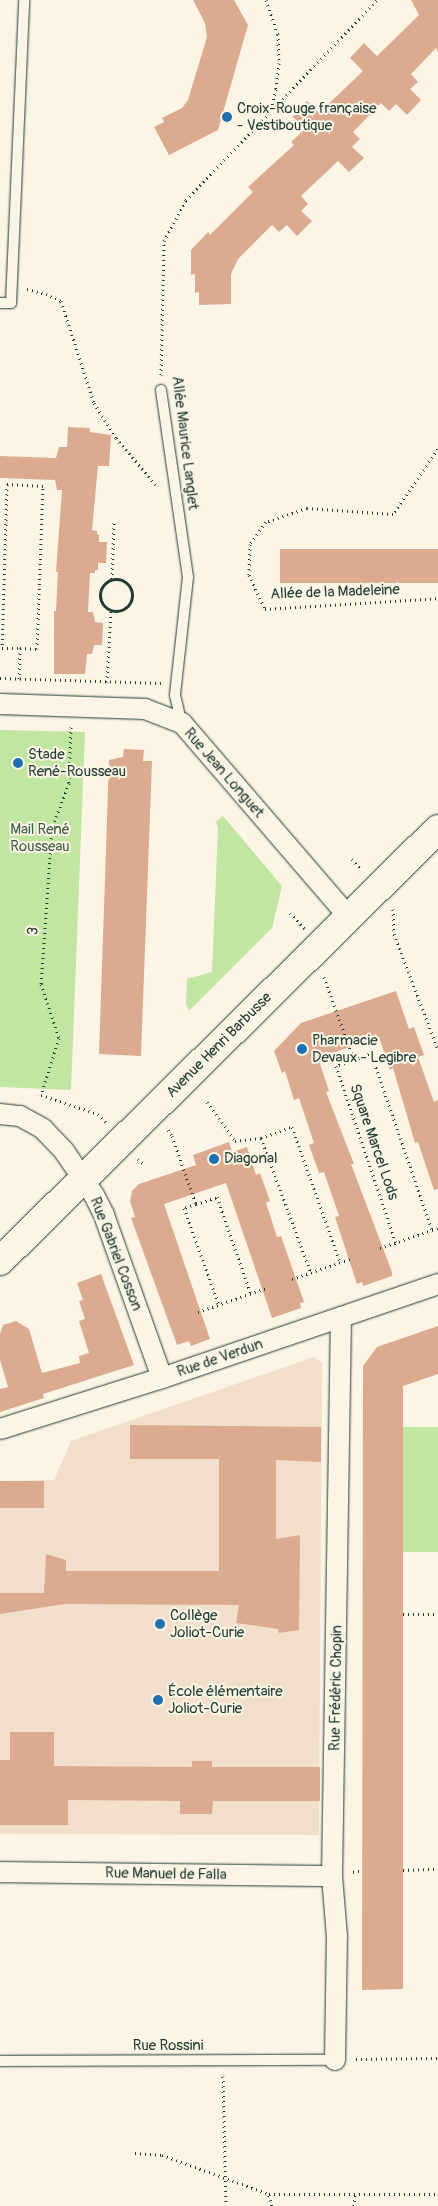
<!DOCTYPE html>
<meta charset="utf-8">
<style>
body{margin:0}
#map{position:relative;width:438px;height:2206px;overflow:hidden;background:#fcf5e5;font-family:Pangolin,sans-serif}
div>[style]{position:absolute}
.built>*{inset:0;background:#f2dfcb}
.green>*{inset:0;background:#c0e6a1;transform-origin:0 0}
.building>*{inset:0;background:#dcab8f;transform-origin:0 0}
.path>*{height:3px;margin-top:-1.5px;transform-origin:0;background:repeating-linear-gradient(90deg,#1f3d34 0 1px,transparent 0 5px)}
.path>.ring{margin:-1.5px;padding:0;box-sizing:content-box;background:none;border:3px solid #1f3d34;border-radius:50%}
.roads{filter:drop-shadow(0 0 1px #1f3d34) drop-shadow(0 0 1px #1f3d34)}
.service>*{height:10px;margin:-5px;padding:0 5px;transform-origin:5px;border-radius:5px;background:#fcf5e5}
.minor>*{height:20px;margin:-10px;padding:0 10px;transform-origin:10px;border-radius:10px;background:#fcf5e5}
.secondary>*{height:28px;margin:-14px;padding:0 14px;transform-origin:14px;border-radius:14px;background:#fcf5e5}
.dots>*{width:14px;height:14px;translate:-50% -50%;box-sizing:border-box;border:2px solid #fcf5e5;border-radius:50%}
span{translate:-50% -50%;white-space:nowrap;text-align:center;line-height:1.15;-webkit-text-stroke:4px #fcf5e5;paint-order:stroke}
.poi-label{font-size:15px;color:#1f3d34}
.left{translate:0 -50%;text-align:left}
.street-label{font-size:15px;color:#1f3d34}
.park-label{font-size:15px;color:#3f5f4a}
</style>
<div id="map">
<div class="built">
<i style="clip-path:polygon(314px 1357px,322px 1363px,319px 1835px,0 1834px,0 1481px,54px 1480px,71px 1441px)"></i>
</div>
<div class="green">
<i style="clip-path:polygon(0 730px,85px 732px,71px 1090px,0 1087px)"></i>
<i style="clip-path:polygon(223px 816px,282px 886px,272px 928px,189px 1011px,186px 1004px,187px 979px,212px 972px,218px 828px,216px 822px)"></i>
<i style="left:403px;top:1427px;width:35px;height:125px"></i>
</div>
<div class="building">
<i style="clip-path:polygon(193px 0,234px 0,248px 25px,218px 130px,169px 155px,154px 127px,164px 122px,162px 118px,182px 108px,188px 100px,207px 37px,205px 23px)"></i>
<i style="clip-path:polygon(411px 0,438px 0,438px 52px,436px 48px,411px 74px,418px 82px,410px 89px,421px 100px,407px 115px,396px 104px,389px 111px,381px 103px,353px 132px,360px 139px,352px 147px,364px 158px,349px 172px,338px 161px,301px 196px,308px 204px,301px 211px,312px 221px,297px 236px,287px 225px,279px 232px,272px 225px,238px 259px,231px 274px,231px 304px,199px 305px,199px 292px,195px 293px,195px 274px,191px 275px,191px 250px,208px 232px,210px 235px,253px 192px,248px 187px,294px 145px,291px 142px,305px 129px,292px 116px,307px 101px,319px 113px,363px 71px,350px 58px,364px 43px,377px 56px,419px 15px)"></i>
<i style="clip-path:polygon(68px 427px,90px 428px,90px 432px,111px 435px,109px 466px,98px 466px,92px 530px,97px 531px,97px 534px,99px 535px,99px 542px,107px 542px,106px 563px,98px 563px,98px 570px,95px 570px,95px 573px,90px 573px,88px 612px,93px 612px,95px 622px,103px 623px,102px 645px,94px 645px,92px 654px,87px 654px,85px 674px,54px 674px,54px 611px,56px 611px,58px 572px,56px 572px,62px 490px,57px 490px,55px 480px,0 478px,0 456px,56px 458px,59px 447px,67px 447px)"></i>
<i style="left:280px;top:549px;width:158px;height:34px"></i>
<i style="clip-path:polygon(124px 749px,144px 750px,143px 761px,152px 761px,141px 1056px,99px 1054px,109px 760px,123px 757px)"></i>
<i style="clip-path:polygon(396px 991px,409px 1029px,414px 1027px,424px 1055px,418px 1057px,434px 1102px,438px 1100px,438px 1189px,434px 1190px,418px 1142px,415px 1143px,393px 1068px,390px 1070px,379px 1037px,318px 1058px,329px 1091px,326px 1092px,354px 1164px,351px 1164px,392px 1272px,392px 1276px,363px 1286px,362px 1282px,357px 1284px,335px 1217px,339px 1216px,324px 1172px,319px 1173px,309px 1145px,314px 1143px,299px 1098px,294px 1100px,285px 1071px,282px 1073px,274px 1051px,301px 1023px)"></i>
<i style="clip-path:polygon(229px 1142px,232px 1152px,247px 1147px,256px 1175px,260px 1173px,270px 1201px,266px 1203px,277px 1237px,281px 1236px,304px 1302px,300px 1303px,301px 1308px,272px 1318px,226px 1183px,164px 1204px,210px 1339px,191px 1346px,189px 1341px,177px 1345px,131px 1218px,135px 1217px,130px 1201px,132px 1191px,139px 1184px,196px 1165px,193px 1155px)"></i>
<i style="clip-path:polygon(101px 1274px,134px 1365px,43px 1394px,44px 1398px,0 1412px,0 1389px,8px 1387px,0 1360px,0 1334px,3px 1325px,16px 1321px,29px 1329px,42px 1373px,80px 1363px,79px 1356px,89px 1353px,79px 1321px,85px 1319px,79px 1301px,83px 1300px,77px 1283px)"></i>
<i style="clip-path:polygon(438px 1326px,438px 1374px,403px 1386px,403px 1989px,362px 1990px,363px 1366px,377px 1347px)"></i>
<i style="clip-path:polygon(130px 1425px,321px 1427px,321px 1462px,276px 1460px,276px 1539px,300px 1535px,299px 1630px,279px 1633px,278px 1629px,236px 1623px,239px 1605px,65px 1604px,0 1614px,0 1593px,44px 1593px,46px 1554px,66px 1560px,66px 1571px,219px 1571px,219px 1459px,130px 1459px)"></i>
<i style="left:0;top:1481px;width:44px;height:27px"></i>
<i style="clip-path:polygon(10px 1732px,54px 1732px,54px 1766px,192px 1767px,192px 1761px,212px 1761px,212px 1767px,320px 1767px,320px 1801px,213px 1801px,212px 1814px,180px 1814px,180px 1801px,68px 1800px,68px 1825px,0 1825px,0 1760px,10px 1760px)"></i>
</div>
<div class="path">
<i style="left:266px;top:0;width:36px;rotate:71deg"></i>
<i style="left:278px;top:34px;width:29px;rotate:88deg"></i>
<i style="left:279px;top:63px;width:26px;rotate:97deg"></i>
<i style="left:276px;top:89px;width:25px;rotate:104deg"></i>
<i style="left:27px;top:289px;width:20px;rotate:15deg"></i>
<i style="left:46px;top:294px;width:17px;rotate:25deg"></i>
<i style="left:61px;top:301px;width:107px;rotate:72.1deg"></i>
<i style="left:94px;top:403px;width:41px;rotate:57.8deg"></i>
<i style="left:116px;top:438px;width:63px;rotate:49.5deg"></i>
<i style="left:161px;top:375px;width:134px;rotate:-88.7deg"></i>
<i style="left:164px;top:241px;width:47px;rotate:-61.8deg"></i>
<i style="left:186px;top:200px;width:277px;rotate:-46.3deg"></i>
<i style="left:438px;top:449px;width:79px;rotate:124.7deg"></i>
<i style="left:393px;top:514px;width:86px;rotate:-176deg"></i>
<i style="left:307px;top:508px;width:43px;rotate:161.1deg"></i>
<i style="left:266px;top:522px;width:27px;rotate:126deg"></i>
<i style="left:250px;top:544px;width:31px;rotate:92deg"></i>
<i style="left:249px;top:575px;width:38px;rotate:65deg"></i>
<i style="left:265px;top:609px;width:173px;rotate:-3.6deg"></i>
<i class="ring" style="left:100px;top:579px;width:29px;height:29px"></i>
<i style="left:112px;top:579px;width:57px;rotate:-88deg"></i>
<i style="left:0;top:678px;width:161px;rotate:1.8deg"></i>
<i style="left:19px;top:679px;width:31px;rotate:-88deg"></i>
<i style="left:20px;top:648px;width:17px;rotate:3deg"></i>
<i style="left:37px;top:649px;width:163px;rotate:-87.9deg"></i>
<i style="left:43px;top:486px;width:36px;rotate:-177deg"></i>
<i style="left:7px;top:484px;width:164px;rotate:91.7deg"></i>
<i style="left:2px;top:648px;width:18px"></i>
<i style="left:107px;top:682px;width:71px;rotate:-86.8deg"></i>
<i style="left:71px;top:727px;width:56px;rotate:92deg"></i>
<i style="left:69px;top:783px;width:48px;rotate:110.7deg"></i>
<i style="left:52px;top:828px;width:156px;rotate:94deg"></i>
<i style="left:41px;top:984px;width:57px;rotate:71.6deg"></i>
<i style="left:59px;top:1038px;width:60px;rotate:107.5deg"></i>
<i style="left:41px;top:1095px;width:60px;rotate:18.4deg"></i>
<i style="left:98px;top:1114px;width:11px;rotate:45deg"></i>
<i style="left:352px;top:859px;width:13px;rotate:48deg"></i>
<i style="left:393px;top:909px;width:25px;rotate:88deg"></i>
<i style="left:394px;top:934px;width:124px;rotate:69.2deg"></i>
<i style="left:290px;top:913px;width:21px;rotate:47deg"></i>
<i style="left:324px;top:977px;width:88px;rotate:70.1deg"></i>
<i style="left:354px;top:1060px;width:19px;rotate:162deg"></i>
<i style="left:336px;top:1066px;width:187px;rotate:71.3deg"></i>
<i style="left:354px;top:1060px;width:18px;rotate:-22deg"></i>
<i style="left:371px;top:1053px;width:187px;rotate:71deg"></i>
<i style="left:207px;top:1102px;width:48px;rotate:54.3deg"></i>
<i style="left:235px;top:1141px;width:26px;rotate:-7deg"></i>
<i style="left:261px;top:1138px;width:144px;rotate:69.7deg"></i>
<i style="left:168px;top:1130px;width:7px;rotate:56deg"></i>
<i style="left:172px;top:1136px;width:72px;rotate:70.6deg"></i>
<i style="left:196px;top:1204px;width:13px;rotate:162deg"></i>
<i style="left:184px;top:1208px;width:103px;rotate:70.2deg"></i>
<i style="left:261px;top:1138px;width:33px;rotate:-20deg"></i>
<i style="left:292px;top:1127px;width:143px;rotate:70.4deg"></i>
<i style="left:138px;top:1159px;width:8px;rotate:40deg"></i>
<i style="left:196px;top:1204px;width:22px;rotate:-18deg"></i>
<i style="left:217px;top:1197px;width:103px;rotate:70.7deg"></i>
<i style="left:380px;top:1248px;width:61px;rotate:-19deg"></i>
<i style="left:292px;top:1279px;width:65px;rotate:-19deg"></i>
<i style="left:198px;top:1312px;width:72px;rotate:-19.4deg"></i>
<i style="left:403px;top:1614px;width:35px"></i>
<i style="left:403px;top:1870px;width:35px;rotate:-2deg"></i>
<i style="left:353px;top:1872px;width:9px;rotate:-13deg"></i>
<i style="left:356px;top:2059px;width:82px;rotate:-0.7deg"></i>
<i style="left:223px;top:2076px;width:130px;rotate:88.7deg"></i>
<i style="left:135px;top:2153px;width:27px;rotate:4deg"></i>
<i style="left:162px;top:2155px;width:114px;rotate:20deg"></i>
<i style="left:269px;top:2194px;width:169px"></i>
<i style="left:269px;top:2195px;width:11px;rotate:75deg"></i>
<i style="left:354px;top:2206px;width:11px;rotate:-85deg"></i>
</div>
<div class="roads">
<div class="service">
<i style="left:0;top:303px;width:11px"></i>
<i style="left:11px;top:303px;width:303px;rotate:-87.5deg"></i>
<i style="left:161px;top:390px;width:189px;rotate:81.8deg"></i>
<i style="left:188px;top:577px;width:119px;rotate:96.3deg"></i>
<i style="left:175px;top:695px;width:28px;rotate:77deg"></i>
<i style="left:0;top:2061px;width:335px;rotate:-0.2deg"></i>
</div>
<div class="minor">
<i style="left:0;top:704px;width:145px;rotate:2deg"></i>
<i style="left:145px;top:709px;width:40px;rotate:21deg"></i>
<i style="left:182px;top:723px;width:255px;rotate:49.3deg"></i>
<i style="left:0;top:1114px;width:20px;rotate:6deg"></i>
<i style="left:20px;top:1116px;width:26px;rotate:29deg"></i>
<i style="left:43px;top:1129px;width:30px;rotate:46deg"></i>
<i style="left:64px;top:1151px;width:53px;rotate:55.7deg"></i>
<i style="left:94px;top:1195px;width:22px;rotate:63deg"></i>
<i style="left:104px;top:1215px;width:173px;rotate:70.4deg"></i>
<i style="left:0;top:1429px;width:170px;rotate:-17.5deg"></i>
<i style="left:162px;top:1378px;width:292px;rotate:-18.8deg"></i>
<i style="left:0;top:1872px;width:332px;rotate:0.7deg"></i>
<i style="left:335px;top:2060px;width:123px;rotate:-89.1deg"></i>
<i style="left:337px;top:1937px;width:61px;rotate:-94.7deg"></i>
<i style="left:332px;top:1876px;width:559px;rotate:-89.08deg"></i>
</div>
<div class="secondary">
<i style="left:0;top:1261px;width:615px;rotate:-44.6deg"></i>
</div>
</div>
<div class="dots">
<i style="left:227px;top:117px;background:#1f6fb2"></i>
<i style="left:18px;top:763px;background:#1f6fb2"></i>
<i style="left:302px;top:1049px;background:#1f6fb2"></i>
<i style="left:214px;top:1159px;background:#1f6fb2"></i>
<i style="left:160px;top:1624px;background:#1f6fb2"></i>
<i style="left:158px;top:1700px;background:#1f6fb2"></i>
</div>
<div class="poi-label">
<span class="left" style="left:237px;top:117px">Croix-Rouge française<br>- Vestiboutique</span>
<span class="left" style="left:28px;top:763px">Stade<br>René-Rousseau</span>
<span class="left" style="left:312px;top:1049px">Pharmacie<br>Devaux - Legibre</span>
<span class="left" style="left:224px;top:1159px">Diagonal</span>
<span class="left" style="left:170px;top:1624px">Collège<br>Joliot-Curie</span>
<span class="left" style="left:168px;top:1700px">École élémentaire<br>Joliot-Curie</span>
</div>
<div class="street-label">
<span style="left:185px;top:443px;rotate:83deg">Allée Maurice Langlet</span>
<span style="left:335px;top:592px;rotate:-2deg">Allée de la Madeleine</span>
<span style="left:224px;top:773px;rotate:49deg">Rue Jean Longuet</span>
<span style="left:33px;top:931px;rotate:-87deg">3</span>
<span style="left:219px;top:1045px;rotate:-45deg">Avenue Henri Barbusse</span>
<span style="left:374px;top:1142px;rotate:71deg">Square Marcel Lods</span>
<span style="left:116px;top:1254px;rotate:69deg">Rue Gabriel Cosson</span>
<span style="left:220px;top:1358px;rotate:-19deg">Rue de Verdun</span>
<span style="left:336px;top:1688px;rotate:-89deg">Rue Frédéric Chopin</span>
<span style="left:166px;top:1874px;rotate:1deg">Rue Manuel de Falla</span>
<span style="left:168px;top:2046px">Rue Rossini</span>
</div>
<div class="park-label">
<span style="left:40px;top:838px">Mail René<br>Rousseau</span>
</div>
</div>
